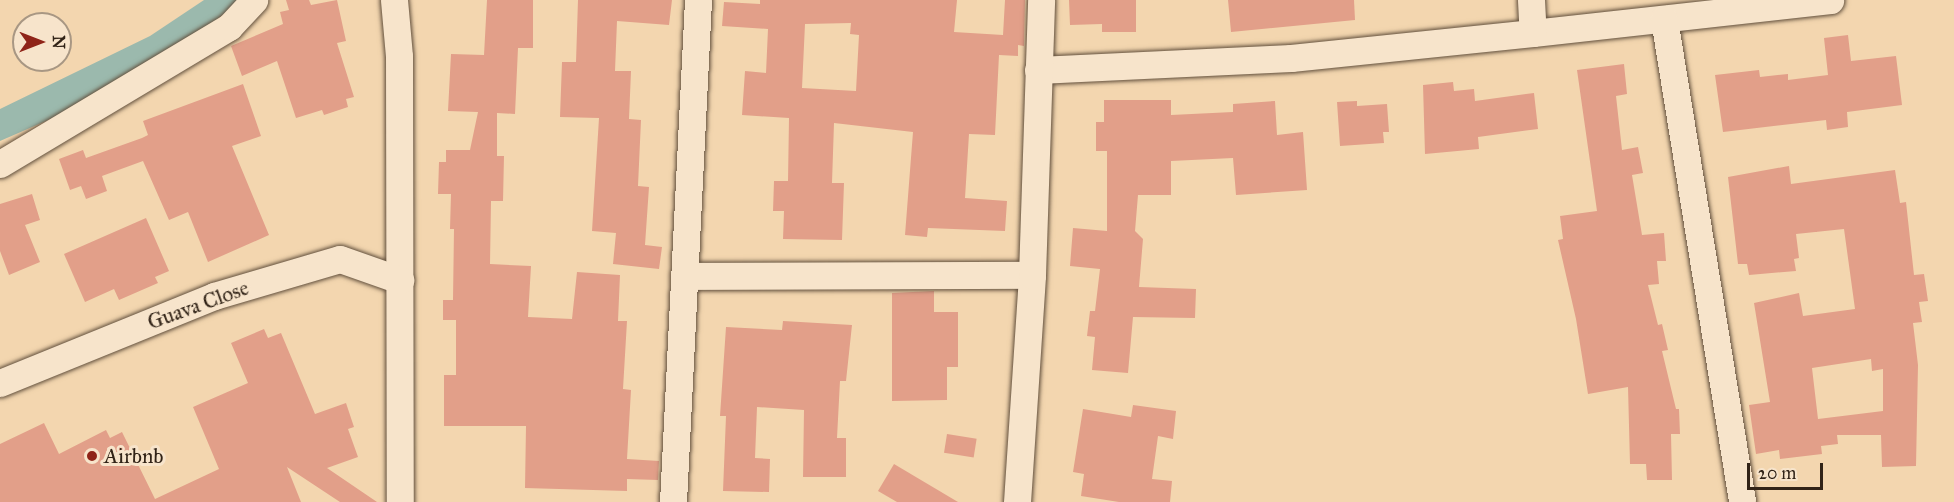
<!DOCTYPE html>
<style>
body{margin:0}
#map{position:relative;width:1954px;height:502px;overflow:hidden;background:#f3d6af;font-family:"IM FELL Great Primer",serif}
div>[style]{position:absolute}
.water>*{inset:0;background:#9bb9ad}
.building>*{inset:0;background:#e29f89;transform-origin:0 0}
.roads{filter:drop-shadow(0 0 2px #62503d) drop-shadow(0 0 2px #62503d)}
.street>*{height:27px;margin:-13.5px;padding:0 13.5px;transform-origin:13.5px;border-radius:13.5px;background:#f7e4cb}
.dots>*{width:16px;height:16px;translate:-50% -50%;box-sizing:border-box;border:3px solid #f7e4cb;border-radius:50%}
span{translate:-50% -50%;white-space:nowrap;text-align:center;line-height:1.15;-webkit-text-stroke:6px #f7e4cb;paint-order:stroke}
.street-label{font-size:21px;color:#312317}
.poi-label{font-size:21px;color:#312317}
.left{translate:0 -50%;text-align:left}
.north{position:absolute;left:12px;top:12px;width:60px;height:60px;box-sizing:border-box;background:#f7e4cb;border:2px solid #a89783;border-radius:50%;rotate:90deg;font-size:16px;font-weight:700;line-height:24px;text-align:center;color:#312317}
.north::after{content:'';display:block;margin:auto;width:21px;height:27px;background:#8f2418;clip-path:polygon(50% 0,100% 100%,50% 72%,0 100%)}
.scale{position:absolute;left:1747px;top:463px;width:76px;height:27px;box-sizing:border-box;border:3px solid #312317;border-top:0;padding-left:8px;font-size:18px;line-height:21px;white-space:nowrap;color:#312317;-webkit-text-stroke:4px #f7e4cb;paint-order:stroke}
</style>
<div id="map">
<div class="water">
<i style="clip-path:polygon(204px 0,240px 0,196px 37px,62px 114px,0 141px,0 109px,150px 36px)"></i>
</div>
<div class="building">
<i style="clip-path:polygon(286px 0,309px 0,311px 5px,337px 0,346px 41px,337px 43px,354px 97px,346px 99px,348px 107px,324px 115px,322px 110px,296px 118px,277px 61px,242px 76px,231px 46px,283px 24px,280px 12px,289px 10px)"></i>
<i style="clip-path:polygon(487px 0,533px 0,533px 48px,518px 48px,515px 114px,497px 113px,497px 156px,504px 156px,503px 201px,491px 201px,490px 264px,531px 266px,528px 317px,572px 319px,577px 272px,620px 275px,618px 321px,627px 321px,623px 389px,631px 390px,627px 459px,659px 461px,658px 480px,627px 479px,627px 491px,525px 488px,526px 426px,444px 426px,444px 375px,456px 375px,456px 320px,443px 320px,443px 300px,453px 300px,454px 229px,450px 229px,451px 194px,438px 194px,439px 162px,446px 162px,446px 150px,470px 150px,478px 112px,448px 111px,451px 54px,484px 55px)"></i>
<i style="clip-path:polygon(578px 0,672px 0,669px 25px,617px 21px,615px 71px,631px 71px,629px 119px,641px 120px,638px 186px,649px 187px,645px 245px,662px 247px,659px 269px,613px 264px,616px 233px,592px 231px,599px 118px,560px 117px,562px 62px,576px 62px)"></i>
<i style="clip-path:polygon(evenodd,760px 0,957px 0,954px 32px,1003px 35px,1005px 0,1025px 0,1024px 46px,1018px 45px,1018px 56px,999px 55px,995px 135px,969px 134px,965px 198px,1007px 201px,1005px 231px,928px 228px,927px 237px,905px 235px,913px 132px,834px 123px,832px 183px,844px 183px,842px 240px,783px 239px,784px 211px,773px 211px,774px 181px,788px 181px,789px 118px,742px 115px,745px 71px,766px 73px,768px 29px,722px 26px,724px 2px,760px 4px,760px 0,851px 23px,850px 34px,859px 35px,856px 91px,802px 88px,805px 24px,851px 23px)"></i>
<i style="clip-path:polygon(1069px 0,1136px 0,1136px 32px,1102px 32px,1102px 24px,1070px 25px)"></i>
<i style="clip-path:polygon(1228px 0,1354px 0,1355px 20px,1231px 32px)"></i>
<i style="clip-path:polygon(1848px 35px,1851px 61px,1896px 56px,1902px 105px,1847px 112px,1848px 127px,1827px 130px,1826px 120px,1723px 132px,1715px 75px,1759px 70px,1760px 77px,1788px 74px,1788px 80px,1828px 75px,1824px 38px)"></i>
<i style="clip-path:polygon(1624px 64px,1627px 94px,1616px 96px,1622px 150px,1638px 147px,1643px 173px,1632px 175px,1642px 235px,1664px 233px,1666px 261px,1657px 261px,1659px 284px,1648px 285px,1658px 325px,1662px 324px,1668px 350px,1662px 351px,1676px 409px,1679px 409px,1680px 434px,1671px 434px,1672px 480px,1647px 480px,1646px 464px,1630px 464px,1628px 387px,1588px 394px,1576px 319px,1558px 240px,1563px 239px,1560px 216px,1597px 211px,1577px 70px)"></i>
<i style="clip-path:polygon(1453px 82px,1454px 91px,1474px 89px,1475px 101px,1534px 93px,1538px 129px,1478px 137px,1479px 149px,1425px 154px,1423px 85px)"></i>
<i style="clip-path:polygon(243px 84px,261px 136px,232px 146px,269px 235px,208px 262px,188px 212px,169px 220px,143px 161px,102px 176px,107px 191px,86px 199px,81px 186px,70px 190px,59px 159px,83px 150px,86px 158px,142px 138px,148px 135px,143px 121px)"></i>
<i style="clip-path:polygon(1104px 100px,1171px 100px,1171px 115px,1233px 112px,1233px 104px,1275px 101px,1277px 135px,1303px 132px,1307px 190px,1236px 195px,1233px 158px,1171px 161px,1171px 195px,1138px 195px,1135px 231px,1143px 239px,1139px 287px,1196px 289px,1195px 318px,1133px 317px,1128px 373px,1092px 370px,1095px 337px,1087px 336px,1090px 311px,1095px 311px,1100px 269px,1070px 266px,1073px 228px,1107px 231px,1107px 151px,1096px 151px,1096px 122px,1104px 122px)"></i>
<i style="clip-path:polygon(1357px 101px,1357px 106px,1387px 104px,1389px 132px,1383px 132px,1384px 143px,1340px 146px,1337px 102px)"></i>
<i style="clip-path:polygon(evenodd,1789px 166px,1791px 184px,1895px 170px,1900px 203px,1906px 202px,1914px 275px,1924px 274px,1928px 301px,1919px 302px,1922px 322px,1913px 323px,1918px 365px,1916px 466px,1882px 467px,1881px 435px,1837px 435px,1838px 444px,1821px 446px,1822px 454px,1780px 459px,1779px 450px,1756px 454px,1749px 405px,1770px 402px,1754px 303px,1799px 293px,1803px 316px,1855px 309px,1844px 229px,1796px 234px,1799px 258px,1794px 259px,1796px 271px,1749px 275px,1747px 264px,1738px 264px,1728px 177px,1789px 166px,1871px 359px,1872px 371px,1883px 369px,1883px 411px,1818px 419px,1812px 368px,1871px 359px)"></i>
<i style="clip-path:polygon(32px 194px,40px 220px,25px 225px,40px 262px,9px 275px,0 251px,0 204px)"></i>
<i style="clip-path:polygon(146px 218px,169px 271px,155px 277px,158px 283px,119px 300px,114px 289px,85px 302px,64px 254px)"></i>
<i style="clip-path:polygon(934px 291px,934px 312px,958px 312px,958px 367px,947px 367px,947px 400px,892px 401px,892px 293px)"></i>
<i style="clip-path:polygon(783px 321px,852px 325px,846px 381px,840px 381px,837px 438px,846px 438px,846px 477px,803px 477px,804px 410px,757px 407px,755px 458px,770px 459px,769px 492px,723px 491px,726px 416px,720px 416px,726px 327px,782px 330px)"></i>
<i style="clip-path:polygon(264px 329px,268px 338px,281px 333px,315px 414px,346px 403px,354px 427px,348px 429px,358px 457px,327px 468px,377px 502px,340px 502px,287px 467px,301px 502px,0 502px,0 444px,44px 423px,59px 454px,106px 430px,110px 438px,122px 432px,155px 499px,219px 469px,193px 407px,248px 383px,231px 343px)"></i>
<i style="clip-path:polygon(1133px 405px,1176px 411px,1173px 439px,1158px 436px,1152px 479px,1172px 481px,1170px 502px,1119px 502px,1081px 496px,1084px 474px,1073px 472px,1083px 409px,1131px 417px)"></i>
<i style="left:947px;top:434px;width:30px;height:19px;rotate:9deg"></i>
<i style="clip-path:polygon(894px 464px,958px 502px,897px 502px,878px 491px)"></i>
</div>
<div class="roads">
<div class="street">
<i style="left:394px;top:0;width:56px;rotate:84.9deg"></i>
<i style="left:399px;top:56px;width:446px;rotate:89.9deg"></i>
<i style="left:1531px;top:0;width:33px;rotate:87deg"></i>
<i style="left:1533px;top:33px;width:299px;rotate:-6.3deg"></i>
<i style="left:1664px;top:19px;width:489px;rotate:80.8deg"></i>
<i style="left:1038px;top:70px;width:253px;rotate:-2.7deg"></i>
<i style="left:1291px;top:58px;width:243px;rotate:-5.9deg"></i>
<i style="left:0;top:164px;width:267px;rotate:-30.9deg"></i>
<i style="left:229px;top:27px;width:37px;rotate:-47deg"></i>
<i style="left:684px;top:276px;width:348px;rotate:-0.2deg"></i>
<i style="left:0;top:383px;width:231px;rotate:-22.1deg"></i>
<i style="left:214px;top:296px;width:131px;rotate:-16.4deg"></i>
<i style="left:340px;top:259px;width:64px;rotate:19.3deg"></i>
<i style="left:673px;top:502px;width:503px;rotate:-87.15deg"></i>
<i style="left:1017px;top:502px;width:227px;rotate:-86.2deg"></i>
<i style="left:1032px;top:275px;width:275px;rotate:-88.1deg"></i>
</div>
</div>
<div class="dots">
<i style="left:92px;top:456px;background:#8f2418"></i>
</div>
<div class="street-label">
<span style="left:198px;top:305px;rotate:-20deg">Guava Close</span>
</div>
<div class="poi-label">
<span class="left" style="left:104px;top:456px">Airbnb</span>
</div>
<div class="north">N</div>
<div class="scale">20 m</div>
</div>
